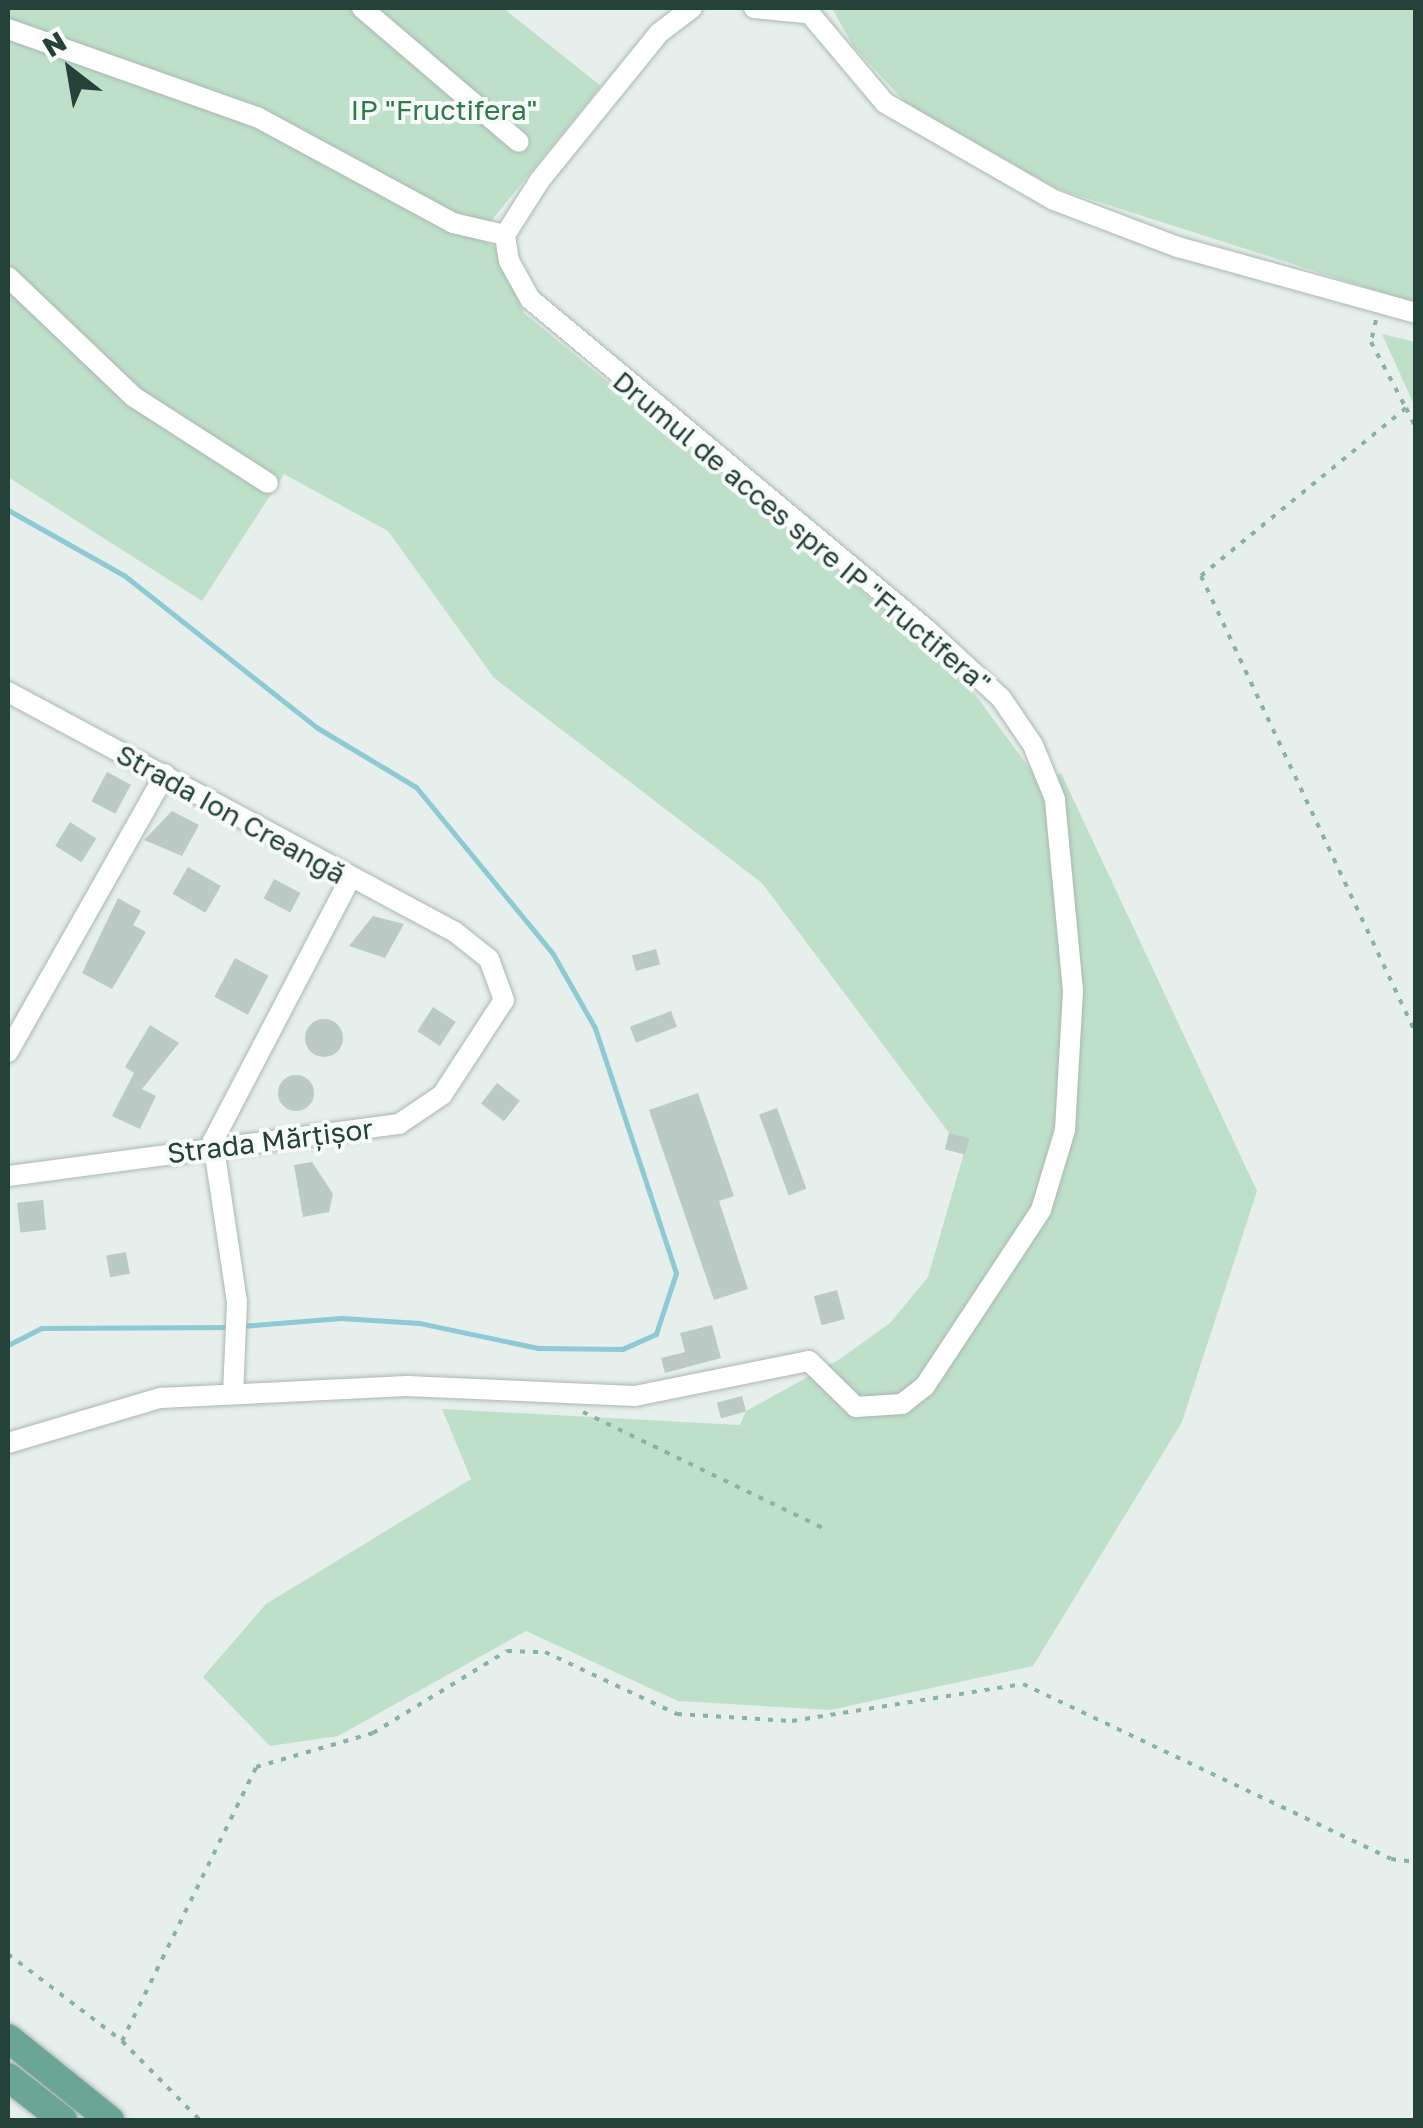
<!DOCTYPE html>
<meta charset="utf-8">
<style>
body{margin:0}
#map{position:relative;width:1423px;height:2128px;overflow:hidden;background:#e6efeb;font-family:"Golos Text",sans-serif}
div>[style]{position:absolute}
.green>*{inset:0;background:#bfe0c8}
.stream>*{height:5px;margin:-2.5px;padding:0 2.5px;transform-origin:2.5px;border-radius:2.5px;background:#8ec9d4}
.building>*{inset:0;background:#bbcac4;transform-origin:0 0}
.round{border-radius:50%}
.path>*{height:4px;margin-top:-2px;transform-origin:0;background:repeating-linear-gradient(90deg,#86b3a5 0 5px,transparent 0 13px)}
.roads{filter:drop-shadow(0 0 2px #a8b8b2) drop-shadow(0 0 2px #a8b8b2)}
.minor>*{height:20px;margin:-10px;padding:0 10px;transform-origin:10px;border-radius:10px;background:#fff}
.major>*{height:28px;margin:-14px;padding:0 14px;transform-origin:14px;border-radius:14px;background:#6aa596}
span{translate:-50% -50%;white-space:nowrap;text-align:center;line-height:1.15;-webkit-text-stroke:8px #f7fbf9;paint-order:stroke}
.park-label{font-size:28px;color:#2d7a4b}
.street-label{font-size:28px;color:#24423a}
.frame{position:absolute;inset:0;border:10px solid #24423a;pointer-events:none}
.north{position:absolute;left:20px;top:20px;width:100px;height:100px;-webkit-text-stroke:8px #f7fbf9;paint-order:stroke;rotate:329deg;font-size:28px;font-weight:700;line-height:40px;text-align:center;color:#24423a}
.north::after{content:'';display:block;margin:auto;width:35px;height:45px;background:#24423a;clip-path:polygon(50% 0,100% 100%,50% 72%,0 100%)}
</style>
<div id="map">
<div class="green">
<i style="clip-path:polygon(8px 8px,503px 8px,601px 86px,478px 237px,496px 248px,524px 313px,957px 670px,1042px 785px,1061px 773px,1257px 1191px,1182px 1422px,1033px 1666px,830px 1710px,678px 1701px,526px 1631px,338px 1736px,270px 1746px,203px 1677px,266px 1604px,471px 1479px,442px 1409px,740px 1425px,746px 1411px,840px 1359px,890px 1323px,928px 1277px,968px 1139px,949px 1133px,762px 883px,494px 678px,388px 531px,284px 474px,202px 601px,8px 477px)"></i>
<i style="clip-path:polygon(832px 8px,1415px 8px,1415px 303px,1055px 188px,906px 103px,853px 46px)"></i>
<i style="clip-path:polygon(1382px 334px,1415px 342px,1415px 407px)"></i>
</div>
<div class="stream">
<i style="left:8px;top:510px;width:134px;rotate:29.4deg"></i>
<i style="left:125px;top:576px;width:243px;rotate:38.3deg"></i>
<i style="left:316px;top:727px;width:117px;rotate:31deg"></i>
<i style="left:416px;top:787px;width:216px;rotate:50.6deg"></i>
<i style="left:553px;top:954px;width:85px;rotate:60.4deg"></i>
<i style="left:595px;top:1028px;width:258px;rotate:71.7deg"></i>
<i style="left:676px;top:1273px;width:64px;rotate:108.2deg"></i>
<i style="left:656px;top:1334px;width:36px;rotate:156deg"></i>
<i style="left:623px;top:1349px;width:85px;rotate:-179.3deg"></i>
<i style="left:538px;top:1348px;width:122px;rotate:-168.1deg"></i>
<i style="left:419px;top:1323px;width:78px;rotate:-176.3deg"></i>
<i style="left:341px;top:1318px;width:100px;rotate:175.4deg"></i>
<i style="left:8px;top:1345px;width:38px;rotate:-27deg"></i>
<i style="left:42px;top:1328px;width:188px;rotate:-0.3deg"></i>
</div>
<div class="building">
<i style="left:107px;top:772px;width:27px;height:33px;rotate:28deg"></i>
<i style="clip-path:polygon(172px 811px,199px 825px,182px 856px,144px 840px)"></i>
<i style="left:70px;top:822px;width:31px;height:28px;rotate:32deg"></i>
<i style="left:188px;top:867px;width:38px;height:31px;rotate:30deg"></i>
<i style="left:274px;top:879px;width:30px;height:22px;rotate:28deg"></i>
<i style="clip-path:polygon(118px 898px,141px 911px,133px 925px,146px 932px,112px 989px,82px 973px)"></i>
<i style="clip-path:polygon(373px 916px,404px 924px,385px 958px,349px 946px)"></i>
<i style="left:656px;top:949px;width:16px;height:25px;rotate:75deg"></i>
<i style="left:235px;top:958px;width:38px;height:44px;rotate:28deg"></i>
<i style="left:433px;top:1007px;width:27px;height:29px;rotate:33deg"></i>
<i style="left:671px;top:1011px;width:17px;height:44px;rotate:69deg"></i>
<i class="round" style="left:305px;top:1019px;width:38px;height:38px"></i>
<i style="clip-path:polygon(150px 1025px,179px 1043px,142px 1089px,156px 1096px,140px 1129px,112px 1116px,134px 1073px,125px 1067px)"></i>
<i class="round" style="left:278px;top:1075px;width:36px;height:36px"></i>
<i style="left:497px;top:1083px;width:29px;height:26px;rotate:38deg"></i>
<i style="clip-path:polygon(698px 1093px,734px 1196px,719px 1201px,748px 1289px,714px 1300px,649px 1110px)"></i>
<i style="left:777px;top:1108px;width:86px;height:19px;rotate:70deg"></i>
<i style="left:949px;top:1133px;width:21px;height:17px;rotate:14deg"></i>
<i style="clip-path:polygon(312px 1162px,333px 1194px,329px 1212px,303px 1217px,294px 1165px)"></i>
<i style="left:43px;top:1200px;width:30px;height:26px;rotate:84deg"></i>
<i style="left:126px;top:1252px;width:22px;height:20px;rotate:80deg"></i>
<i style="left:837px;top:1290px;width:30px;height:24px;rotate:75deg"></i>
<i style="clip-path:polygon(712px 1325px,721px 1358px,665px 1373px,661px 1358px,685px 1352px,680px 1333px)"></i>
<i style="left:742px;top:1396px;width:16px;height:26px;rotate:75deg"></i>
</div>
<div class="path">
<i style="left:1376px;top:320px;width:23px;rotate:103deg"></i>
<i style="left:1371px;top:342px;width:75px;rotate:62.1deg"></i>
<i style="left:1406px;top:408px;width:265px;rotate:140.7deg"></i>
<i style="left:1201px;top:576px;width:506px;rotate:64.85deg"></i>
<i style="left:1406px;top:408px;width:22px;rotate:63deg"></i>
<i style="left:583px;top:1412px;width:269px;rotate:25.8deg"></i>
<i style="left:8px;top:1954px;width:143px;rotate:37.3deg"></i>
<i style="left:122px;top:2041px;width:111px;rotate:45.4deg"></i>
<i style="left:122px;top:2041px;width:305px;rotate:-63.9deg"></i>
<i style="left:256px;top:1767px;width:122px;rotate:-16.2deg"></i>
<i style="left:373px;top:1733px;width:157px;rotate:-31.5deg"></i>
<i style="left:507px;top:1651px;width:38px;rotate:2deg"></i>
<i style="left:545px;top:1652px;width:146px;rotate:25.2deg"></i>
<i style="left:677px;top:1714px;width:115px;rotate:3.5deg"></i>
<i style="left:792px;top:1721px;width:234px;rotate:-9.1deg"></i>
<i style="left:1023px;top:1684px;width:407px;rotate:25.4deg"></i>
<i style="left:1391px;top:1859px;width:25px;rotate:7deg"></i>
</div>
<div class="roads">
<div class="minor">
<i style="left:362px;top:8px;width:206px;rotate:40.5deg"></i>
<i style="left:754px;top:8px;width:51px;rotate:5.6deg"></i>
<i style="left:805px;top:8px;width:124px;rotate:49.9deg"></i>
<i style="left:885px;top:103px;width:195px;rotate:29.9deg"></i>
<i style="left:1054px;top:200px;width:133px;rotate:20.8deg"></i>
<i style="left:1178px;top:247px;width:247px;rotate:15.5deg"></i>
<i style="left:8px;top:29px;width:264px;rotate:19.5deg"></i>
<i style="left:257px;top:117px;width:223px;rotate:28.4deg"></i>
<i style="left:453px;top:223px;width:53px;rotate:13deg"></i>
<i style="left:8px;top:277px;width:174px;rotate:43.6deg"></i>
<i style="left:134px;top:397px;width:159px;rotate:32.7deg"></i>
<i style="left:8px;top:692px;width:507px;rotate:28.23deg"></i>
<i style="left:455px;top:932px;width:43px;rotate:38.5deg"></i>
<i style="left:489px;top:959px;width:44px;rotate:69.9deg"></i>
<i style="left:504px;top:1000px;width:113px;rotate:123.1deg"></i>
<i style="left:442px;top:1095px;width:52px;rotate:146deg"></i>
<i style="left:399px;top:1124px;width:394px;rotate:172.4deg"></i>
<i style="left:8px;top:1052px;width:319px;rotate:-60.5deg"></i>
<i style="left:233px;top:1394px;width:92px;rotate:-87.5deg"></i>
<i style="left:237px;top:1302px;width:163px;rotate:-98.5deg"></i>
<i style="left:213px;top:1141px;width:293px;rotate:-62.4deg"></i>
<i style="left:8px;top:1443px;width:159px;rotate:-16.5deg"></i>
<i style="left:160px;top:1398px;width:247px;rotate:-2.8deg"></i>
<i style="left:407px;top:1386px;width:228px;rotate:2.5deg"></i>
<i style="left:635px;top:1396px;width:177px;rotate:-11.4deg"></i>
<i style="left:809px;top:1361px;width:66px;rotate:44.4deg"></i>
<i style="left:856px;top:1407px;width:46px;rotate:-3.7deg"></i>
<i style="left:902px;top:1404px;width:29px;rotate:-38deg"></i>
<i style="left:925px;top:1386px;width:211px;rotate:-56.6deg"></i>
<i style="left:1041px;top:1210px;width:84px;rotate:-73.3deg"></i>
<i style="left:1065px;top:1130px;width:139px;rotate:-86.7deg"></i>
<i style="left:1073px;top:991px;width:193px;rotate:-95.4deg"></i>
<i style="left:1055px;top:799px;width:58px;rotate:-112.2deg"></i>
<i style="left:1033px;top:745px;width:57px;rotate:-124.2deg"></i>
<i style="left:1001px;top:698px;width:102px;rotate:-137.4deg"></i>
<i style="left:926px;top:629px;width:515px;rotate:-140.19deg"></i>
<i style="left:530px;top:299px;width:43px;rotate:-118.9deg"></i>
<i style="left:509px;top:261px;width:26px;rotate:-99deg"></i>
<i style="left:505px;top:235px;width:65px;rotate:-57.5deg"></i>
<i style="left:540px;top:180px;width:189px;rotate:-51deg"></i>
<i style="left:659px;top:33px;width:41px;rotate:-37.1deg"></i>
</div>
<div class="major">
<i style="left:8px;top:2038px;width:131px;rotate:38.8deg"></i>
<i style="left:8px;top:2077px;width:70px;rotate:38deg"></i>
</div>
</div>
<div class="park-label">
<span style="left:444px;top:110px">IP "Fructifera"</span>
</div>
<div class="street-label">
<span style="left:802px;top:532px;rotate:40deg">Drumul de acces spre IP "Fructifera"</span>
<span style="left:231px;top:814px;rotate:29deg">Strada Ion Creangă</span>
<span style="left:270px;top:1141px;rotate:-7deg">Strada Mărțișor</span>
</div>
<div class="frame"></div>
<div class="north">N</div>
</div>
